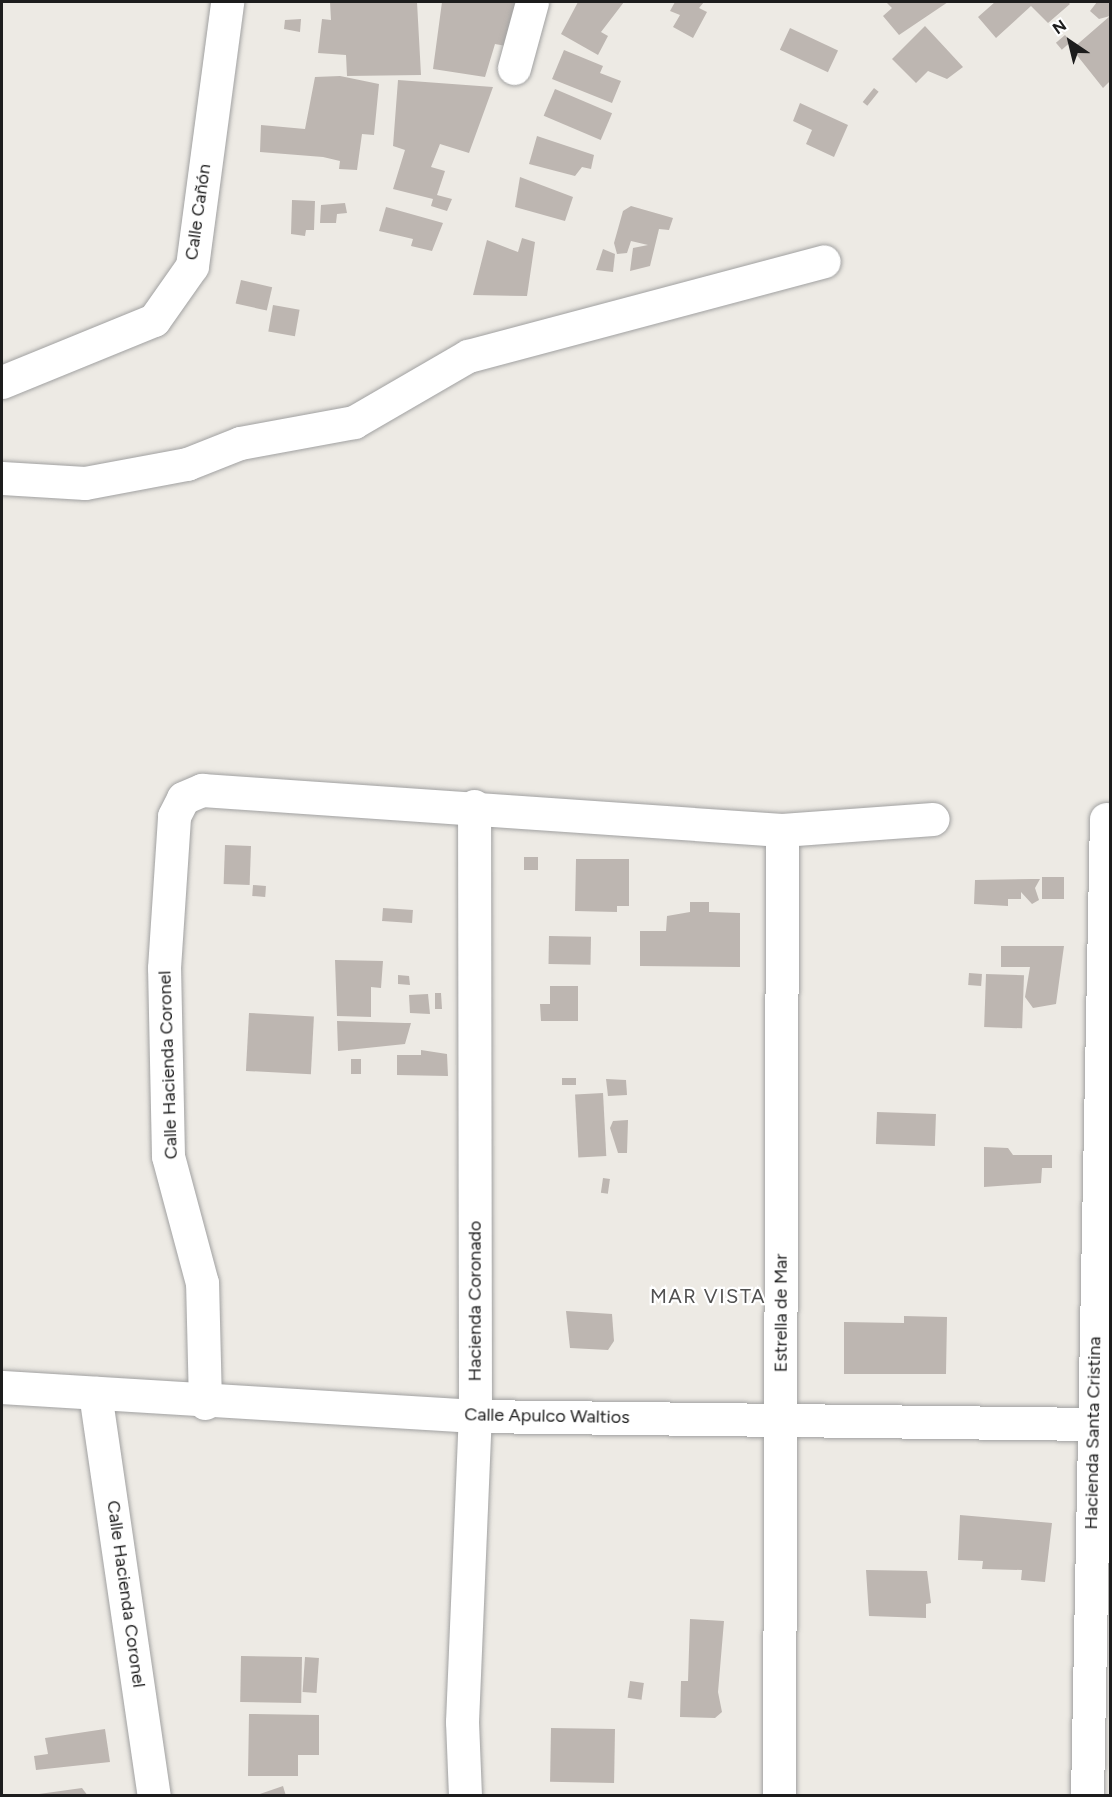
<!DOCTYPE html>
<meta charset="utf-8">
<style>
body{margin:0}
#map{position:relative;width:1112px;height:1797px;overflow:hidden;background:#edeae4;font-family:Figtree,sans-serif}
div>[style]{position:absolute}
.building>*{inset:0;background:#bdb6b1;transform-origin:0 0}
.roads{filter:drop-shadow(0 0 2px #a1a1a1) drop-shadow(0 0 2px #a1a1a1)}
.minor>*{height:33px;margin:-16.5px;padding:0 16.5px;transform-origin:16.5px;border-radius:16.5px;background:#fff}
span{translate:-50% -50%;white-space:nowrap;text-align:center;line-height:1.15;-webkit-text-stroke:4.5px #fff;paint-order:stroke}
.street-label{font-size:18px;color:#1d1d1d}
.neighbourhood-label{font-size:20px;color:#505050;letter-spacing:1.5px}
.frame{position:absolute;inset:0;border:3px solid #1d1d1d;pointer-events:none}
.north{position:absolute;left:1040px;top:12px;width:60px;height:60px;-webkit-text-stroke:4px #fff;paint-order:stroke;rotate:325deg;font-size:16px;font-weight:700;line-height:24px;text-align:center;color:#1d1d1d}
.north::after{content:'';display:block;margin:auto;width:21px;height:27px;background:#1d1d1d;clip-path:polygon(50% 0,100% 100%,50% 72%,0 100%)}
</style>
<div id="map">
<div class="building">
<i style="clip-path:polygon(330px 2px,417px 2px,421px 75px,347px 76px,346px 55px,318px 53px,322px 19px,331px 20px)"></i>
<i style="clip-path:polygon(442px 2px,521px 2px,506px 46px,495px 44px,485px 77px,433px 69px)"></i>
<i style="clip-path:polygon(578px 2px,624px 2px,601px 32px,608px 36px,598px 55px,561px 34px)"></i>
<i style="clip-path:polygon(675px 2px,704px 2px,699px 8px,707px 12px,693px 38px,673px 27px,680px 15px,670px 11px)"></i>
<i style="clip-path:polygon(886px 2px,948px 2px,899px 35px,883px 16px,892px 8px)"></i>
<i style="clip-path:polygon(995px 2px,1068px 2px,1070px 4px,1048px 23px,1031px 6px,996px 38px,978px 17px)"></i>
<i style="clip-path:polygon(1097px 2px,1110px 2px,1110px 81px,1103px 88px,1072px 49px,1110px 16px,1099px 19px,1090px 11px)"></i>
<i style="clip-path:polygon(301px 19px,300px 32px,284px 29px,285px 20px)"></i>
<i style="clip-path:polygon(925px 26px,963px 67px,947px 79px,928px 71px,916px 83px,892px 59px)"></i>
<i style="left:790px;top:28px;width:53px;height:24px;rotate:25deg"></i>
<i style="left:1065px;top:35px;width:9px;height:12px;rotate:49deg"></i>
<i style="clip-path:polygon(564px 50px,603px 66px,600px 73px,621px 81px,612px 103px,552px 79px)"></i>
<i style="clip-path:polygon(340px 76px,379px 84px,374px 135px,362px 134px,357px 170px,339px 169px,340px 161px,323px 157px,260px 152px,261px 125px,305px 129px,315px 77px)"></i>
<i style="clip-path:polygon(398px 80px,493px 87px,469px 153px,440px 144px,431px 167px,445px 171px,437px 195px,452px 199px,447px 211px,431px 206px,433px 199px,393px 189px,405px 150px,393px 146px)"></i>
<i style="left:874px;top:88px;width:6px;height:18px;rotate:39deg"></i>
<i style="left:555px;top:89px;width:62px;height:29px;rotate:23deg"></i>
<i style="clip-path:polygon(800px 103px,848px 125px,834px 157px,806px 144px,812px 130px,793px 121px)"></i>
<i style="clip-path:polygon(537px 136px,594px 155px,591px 169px,582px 167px,575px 176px,529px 164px)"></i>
<i style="clip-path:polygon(520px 177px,573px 197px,565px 221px,515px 207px)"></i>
<i style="clip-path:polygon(292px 200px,315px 201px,314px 230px,306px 230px,305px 236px,291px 234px)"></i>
<i style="clip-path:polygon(345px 203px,347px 213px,337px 214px,336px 223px,320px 223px,321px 205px)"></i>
<i style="clip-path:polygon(631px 206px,673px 218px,669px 230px,659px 229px,650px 266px,630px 271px,633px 248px,648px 245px,631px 241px,627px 253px,617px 254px,614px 243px,623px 211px)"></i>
<i style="clip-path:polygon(386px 207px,443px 223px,432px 251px,411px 246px,413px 239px,379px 231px)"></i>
<i style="clip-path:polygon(522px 238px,535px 242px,527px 296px,473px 295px,487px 240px,518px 252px)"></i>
<i style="clip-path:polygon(603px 249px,615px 254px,613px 272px,596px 270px)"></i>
<i style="left:241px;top:280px;width:32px;height:24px;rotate:13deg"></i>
<i style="left:273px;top:305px;width:27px;height:27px;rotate:10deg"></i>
<i style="left:225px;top:845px;width:26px;height:39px;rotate:2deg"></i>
<i style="left:524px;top:857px;width:14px;height:13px"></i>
<i style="clip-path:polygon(576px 859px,629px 859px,629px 906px,617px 906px,617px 912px,575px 911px)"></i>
<i style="left:1064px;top:877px;width:22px;height:22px;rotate:90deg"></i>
<i style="clip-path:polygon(1032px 879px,1040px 879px,1035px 888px,1039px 900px,1032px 904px,1021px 892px,1021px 899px,1008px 899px,1008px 906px,974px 904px,975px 880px)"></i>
<i style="left:253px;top:885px;width:13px;height:11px;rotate:4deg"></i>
<i style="clip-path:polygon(690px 902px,709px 902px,709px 912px,740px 913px,740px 967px,640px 966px,640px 931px,666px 931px,667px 916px,690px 912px)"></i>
<i style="left:383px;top:908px;width:30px;height:13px;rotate:4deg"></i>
<i style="left:549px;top:936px;width:42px;height:28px;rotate:1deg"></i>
<i style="clip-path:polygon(1001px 946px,1064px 946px,1056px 1004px,1033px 1008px,1025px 997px,1030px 967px,1001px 967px)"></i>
<i style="clip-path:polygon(335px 960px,383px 961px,381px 988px,371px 987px,371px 1017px,337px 1016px)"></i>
<i style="left:969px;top:973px;width:13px;height:12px;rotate:4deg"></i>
<i style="left:986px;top:974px;width:38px;height:53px;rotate:2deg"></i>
<i style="clip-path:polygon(398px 975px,409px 976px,410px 985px,398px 984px)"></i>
<i style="clip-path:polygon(550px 986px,578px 986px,578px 1021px,541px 1021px,540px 1004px,550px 1004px)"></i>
<i style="clip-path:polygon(435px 993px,441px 993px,442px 1009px,435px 1009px)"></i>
<i style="clip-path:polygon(428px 994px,430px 1014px,410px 1013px,409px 995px)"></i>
<i style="left:249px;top:1013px;width:65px;height:58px;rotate:3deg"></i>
<i style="clip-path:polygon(337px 1021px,405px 1023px,411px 1023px,405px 1044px,338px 1051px)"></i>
<i style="clip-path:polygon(421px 1050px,447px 1054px,448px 1076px,397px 1075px,397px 1055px,421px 1055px)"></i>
<i style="left:351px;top:1059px;width:10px;height:15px"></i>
<i style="left:562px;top:1078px;width:14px;height:7px"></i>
<i style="clip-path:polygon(606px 1079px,626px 1080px,627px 1095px,608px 1096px)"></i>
<i style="left:603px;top:1093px;width:63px;height:28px;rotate:87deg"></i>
<i style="left:877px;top:1112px;width:59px;height:32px;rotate:2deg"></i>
<i style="clip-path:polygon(628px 1120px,627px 1153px,618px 1153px,610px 1128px,613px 1121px)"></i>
<i style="clip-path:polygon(984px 1147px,1008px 1148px,1013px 1155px,1052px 1155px,1052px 1168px,1042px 1168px,1041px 1183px,984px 1187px)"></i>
<i style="left:603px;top:1178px;width:7px;height:15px;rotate:8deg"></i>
<i style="clip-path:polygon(566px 1311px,612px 1314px,614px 1341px,608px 1350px,570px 1348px)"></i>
<i style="clip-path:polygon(904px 1316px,947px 1317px,946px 1374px,844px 1374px,844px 1322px,904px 1323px)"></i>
<i style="clip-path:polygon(960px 1515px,1052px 1523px,1045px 1582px,1021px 1580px,1022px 1570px,982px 1569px,983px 1561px,958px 1560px)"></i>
<i style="clip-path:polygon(866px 1570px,927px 1571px,931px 1603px,926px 1604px,926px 1618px,869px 1616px)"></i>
<i style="clip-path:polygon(690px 1619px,724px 1621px,718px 1692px,722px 1712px,715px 1718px,680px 1717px,681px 1681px,688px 1681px)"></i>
<i style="left:241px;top:1656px;width:61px;height:46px;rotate:1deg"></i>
<i style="left:305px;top:1657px;width:14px;height:35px;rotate:4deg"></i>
<i style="left:630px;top:1681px;width:14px;height:17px;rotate:8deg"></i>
<i style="clip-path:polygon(249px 1714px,319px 1715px,319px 1755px,298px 1755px,298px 1776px,248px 1776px)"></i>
<i style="clip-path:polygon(105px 1729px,110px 1762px,36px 1770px,34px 1756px,48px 1754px,45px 1738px)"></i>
<i style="left:615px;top:1729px;width:54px;height:64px;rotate:91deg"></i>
<i style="clip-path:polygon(283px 1786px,286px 1796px,257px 1796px,257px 1795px)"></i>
<i style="clip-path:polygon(82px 1788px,88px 1796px,39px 1796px,39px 1794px)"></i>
</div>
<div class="roads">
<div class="minor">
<i style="left:514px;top:68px;width:68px;rotate:-74.7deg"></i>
<i style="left:2px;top:382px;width:164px;rotate:-22.2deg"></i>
<i style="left:154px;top:320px;width:66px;rotate:-54.9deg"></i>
<i style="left:192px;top:266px;width:266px;rotate:-82.4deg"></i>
<i style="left:2px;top:478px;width:83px;rotate:3.4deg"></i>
<i style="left:85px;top:483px;width:104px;rotate:-10.6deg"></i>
<i style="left:187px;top:464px;width:57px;rotate:-21.6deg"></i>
<i style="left:240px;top:443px;width:116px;rotate:-10.4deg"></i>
<i style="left:354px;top:422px;width:132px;rotate:-30.1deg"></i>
<i style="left:468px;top:356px;width:368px;rotate:-14.9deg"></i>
<i style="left:2px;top:1387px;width:474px;rotate:3.5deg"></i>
<i style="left:475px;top:1416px;width:618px;rotate:0.74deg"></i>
<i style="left:95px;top:1393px;width:407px;rotate:81.7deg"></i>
<i style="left:205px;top:1403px;width:120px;rotate:-91.4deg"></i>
<i style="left:202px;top:1283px;width:131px;rotate:-105deg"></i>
<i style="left:168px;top:1156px;width:188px;rotate:-91.2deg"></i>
<i style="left:164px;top:968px;width:152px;rotate:-86.2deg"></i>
<i style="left:174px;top:816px;width:20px;rotate:-63deg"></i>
<i style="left:183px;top:798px;width:21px;rotate:-23deg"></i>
<i style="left:202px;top:790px;width:581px;rotate:3.95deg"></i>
<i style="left:782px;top:830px;width:151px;rotate:-4.2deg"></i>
<i style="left:465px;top:1796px;width:74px;rotate:-92.3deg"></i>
<i style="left:462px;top:1722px;width:306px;rotate:-87.6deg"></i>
<i style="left:475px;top:1416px;width:610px;rotate:-90.09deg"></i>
<i style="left:779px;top:1796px;width:966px;rotate:-89.82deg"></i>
<i style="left:1087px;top:1796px;width:977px;rotate:-88.89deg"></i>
</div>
</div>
<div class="street-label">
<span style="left:198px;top:212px;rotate:-82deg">Calle Cañón</span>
<span style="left:168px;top:1065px;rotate:-92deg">Calle Hacienda Coronel</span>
<span style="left:475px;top:1301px;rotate:-90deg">Hacienda Coronado</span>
<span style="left:781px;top:1313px;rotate:-90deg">Estrella de Mar</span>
<span style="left:547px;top:1416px;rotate:1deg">Calle Apulco Waltios</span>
<span style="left:1093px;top:1433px;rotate:-89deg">Hacienda Santa Cristina</span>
<span style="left:126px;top:1594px;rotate:82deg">Calle Hacienda Coronel</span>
</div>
<div class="neighbourhood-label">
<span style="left:708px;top:1296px">MAR VISTA</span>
</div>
<div class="frame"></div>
<div class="north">N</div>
</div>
